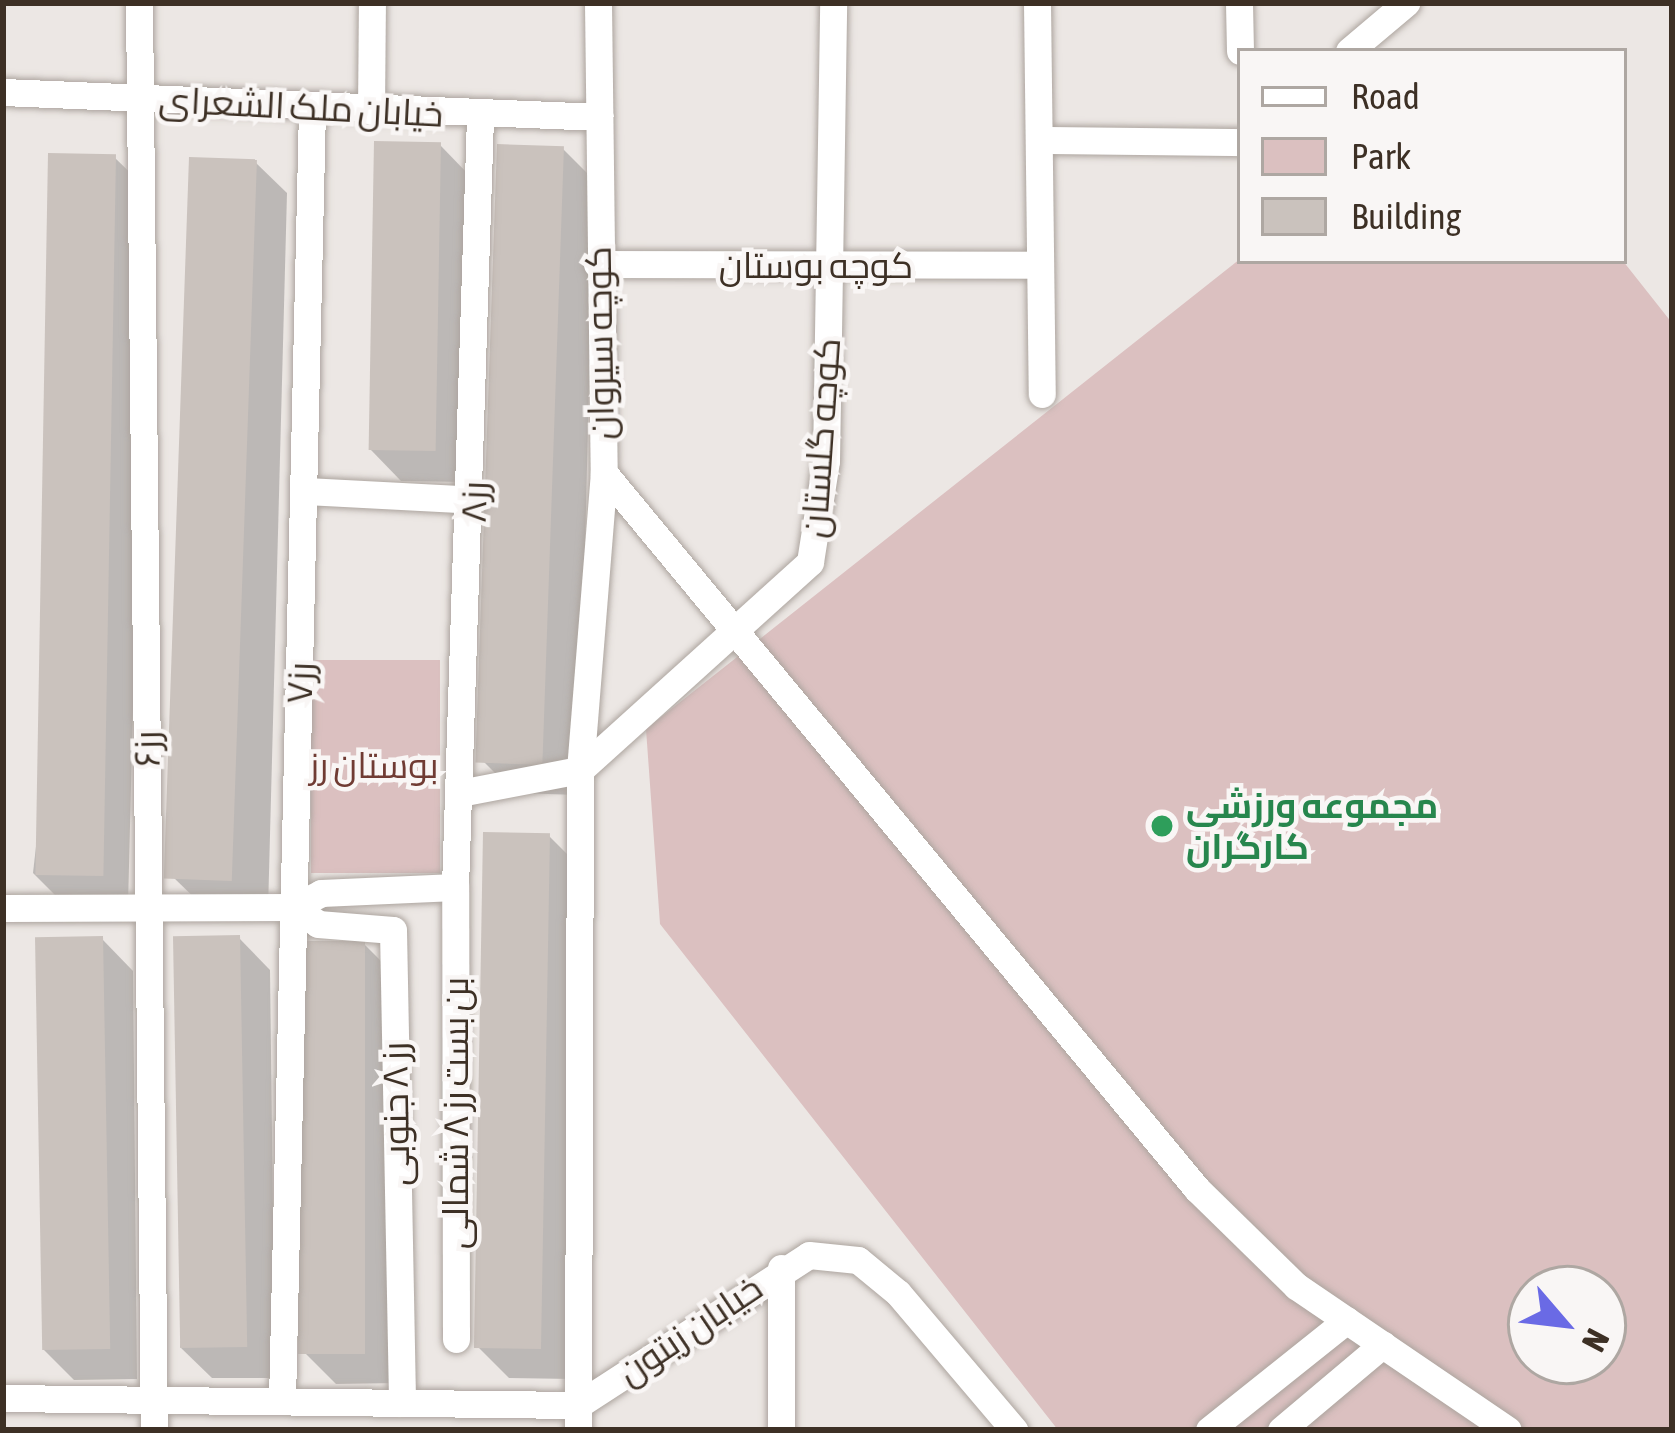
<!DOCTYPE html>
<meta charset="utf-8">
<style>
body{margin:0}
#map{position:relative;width:1675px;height:1433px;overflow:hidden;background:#ece7e4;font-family:"Asap Condensed",Cairo,sans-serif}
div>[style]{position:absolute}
.green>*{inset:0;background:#dbc0c0;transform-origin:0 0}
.shadow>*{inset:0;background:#0003}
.building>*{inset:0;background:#cac2bd;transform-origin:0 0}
.roads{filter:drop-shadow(0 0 3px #ada59f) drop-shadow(0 0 3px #ada59f)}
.minor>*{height:27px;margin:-13.5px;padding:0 13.5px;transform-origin:13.5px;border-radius:13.5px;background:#fff}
.dots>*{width:33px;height:33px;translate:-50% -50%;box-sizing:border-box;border:6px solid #f9f6f5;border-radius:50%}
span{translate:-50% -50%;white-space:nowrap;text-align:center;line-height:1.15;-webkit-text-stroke:9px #f9f6f5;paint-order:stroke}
.street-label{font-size:36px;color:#3d3025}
.park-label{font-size:36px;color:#703b33}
.leisure-label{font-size:36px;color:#27864d;font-weight:700}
.left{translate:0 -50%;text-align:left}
.frame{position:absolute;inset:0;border:6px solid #3d3025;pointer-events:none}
.legend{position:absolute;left:1237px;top:48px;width:390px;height:216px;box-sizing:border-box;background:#f9f6f5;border:3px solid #aea7a2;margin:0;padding:15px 21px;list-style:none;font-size:36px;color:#3d3025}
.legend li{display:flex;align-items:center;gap:24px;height:60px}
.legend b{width:60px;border:3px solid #aea7a2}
.north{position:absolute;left:1507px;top:1265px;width:120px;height:120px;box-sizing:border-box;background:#f9f6f5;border:3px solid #aea7a2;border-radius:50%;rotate:118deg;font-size:33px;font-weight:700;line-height:48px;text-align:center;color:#3d3025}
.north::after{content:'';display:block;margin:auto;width:42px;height:54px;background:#6a6ae5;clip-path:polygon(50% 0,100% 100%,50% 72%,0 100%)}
</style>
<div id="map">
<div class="green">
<i style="clip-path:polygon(evenodd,1240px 259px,1623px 261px,1672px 323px,1672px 1430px,1058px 1430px,660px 924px,646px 729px,1240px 259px,1531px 1289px,1603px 1289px,1603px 1361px,1531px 1361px,1531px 1289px)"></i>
<i style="left:311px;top:660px;width:129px;height:213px"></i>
</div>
<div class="shadow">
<i style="clip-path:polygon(440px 145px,471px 177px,465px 482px,401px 481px,370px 449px)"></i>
<i style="clip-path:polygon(563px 149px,594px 180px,579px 795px,515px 793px,484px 762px)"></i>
<i style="clip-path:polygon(114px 157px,146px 188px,128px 906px,65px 905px,33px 873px)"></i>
<i style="clip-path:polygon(255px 162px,287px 193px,268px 911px,206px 909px,174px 878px)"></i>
<i style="clip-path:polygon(549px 836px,580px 867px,572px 1379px,509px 1378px,478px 1347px)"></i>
<i style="clip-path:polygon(239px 938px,270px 970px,275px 1378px,212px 1378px,180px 1347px)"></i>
<i style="clip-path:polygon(102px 939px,133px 971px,137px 1379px,74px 1380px,43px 1349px)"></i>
<i style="clip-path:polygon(364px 944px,395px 975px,399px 1383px,336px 1384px,305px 1353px)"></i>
</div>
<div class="building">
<i style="left:374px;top:141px;width:67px;height:309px;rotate:1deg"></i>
<i style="left:497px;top:144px;width:67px;height:619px;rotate:2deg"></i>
<i style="left:48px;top:153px;width:68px;height:722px;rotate:1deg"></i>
<i style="left:189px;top:157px;width:68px;height:722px;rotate:2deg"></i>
<i style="left:483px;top:832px;width:67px;height:516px;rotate:1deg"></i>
<i style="left:240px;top:935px;width:412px;height:67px;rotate:89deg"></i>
<i style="left:103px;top:936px;width:413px;height:68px;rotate:89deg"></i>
<i style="left:298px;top:941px;width:67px;height:413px"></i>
</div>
<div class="roads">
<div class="minor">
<i style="left:139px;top:3px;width:1427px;rotate:89.4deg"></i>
<i style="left:598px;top:3px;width:470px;rotate:89.3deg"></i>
<i style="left:604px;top:473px;width:930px;rotate:50.37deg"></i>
<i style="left:1197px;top:1189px;width:139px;rotate:44.4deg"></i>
<i style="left:1296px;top:1286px;width:256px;rotate:34.2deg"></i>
<i style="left:1037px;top:3px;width:391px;rotate:89.3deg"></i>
<i style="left:1239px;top:3px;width:48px;rotate:88.8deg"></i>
<i style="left:1349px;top:51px;width:75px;rotate:-40.1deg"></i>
<i style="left:3px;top:92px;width:597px;rotate:2.4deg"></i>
<i style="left:371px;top:111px;width:108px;rotate:-89.5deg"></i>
<i style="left:1039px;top:140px;width:201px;rotate:0.6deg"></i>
<i style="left:597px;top:264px;width:439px;rotate:0.1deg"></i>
<i style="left:305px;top:491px;width:169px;rotate:3deg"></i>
<i style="left:460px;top:793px;width:122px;rotate:-10.9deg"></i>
<i style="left:580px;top:770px;width:310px;rotate:-42.1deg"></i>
<i style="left:810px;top:562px;width:102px;rotate:-81deg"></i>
<i style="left:826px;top:461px;width:458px;rotate:-89.1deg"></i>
<i style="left:294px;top:907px;width:29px;rotate:35deg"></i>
<i style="left:318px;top:924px;width:75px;rotate:4.6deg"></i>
<i style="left:393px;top:930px;width:473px;rotate:88.9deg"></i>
<i style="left:3px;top:908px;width:291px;rotate:-0.2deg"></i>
<i style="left:294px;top:907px;width:30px;rotate:-27deg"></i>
<i style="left:321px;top:893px;width:134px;rotate:-2.6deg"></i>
<i style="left:781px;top:1268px;width:162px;rotate:90deg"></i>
<i style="left:456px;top:1339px;width:452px;rotate:-90.1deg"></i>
<i style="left:455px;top:887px;width:771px;rotate:-88.14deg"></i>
<i style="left:3px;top:1398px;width:575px;rotate:0.7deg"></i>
<i style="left:578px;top:1405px;width:275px;rotate:-33deg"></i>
<i style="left:809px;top:1255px;width:49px;rotate:5.8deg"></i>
<i style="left:858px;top:1260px;width:52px;rotate:39.5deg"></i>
<i style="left:898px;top:1293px;width:180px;rotate:49.7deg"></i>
<i style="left:282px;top:1401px;width:1293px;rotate:-88.67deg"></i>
<i style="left:578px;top:1430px;width:660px;rotate:-89.83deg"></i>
<i style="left:580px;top:770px;width:298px;rotate:-85.4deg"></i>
<i style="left:1209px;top:1430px;width:176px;rotate:-38.6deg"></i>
<i style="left:1281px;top:1430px;width:133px;rotate:-40.1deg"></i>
</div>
</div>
<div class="dots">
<i style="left:1162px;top:826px;background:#2e9e5b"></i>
</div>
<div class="street-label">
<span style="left:301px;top:107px;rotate:3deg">خیابان ملک الشعرای</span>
<span style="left:816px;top:266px">کوچه بوستان</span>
<span style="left:600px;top:343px;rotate:-91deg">کوچه سیروان</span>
<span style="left:821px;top:438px;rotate:-86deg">کوچه گلستان</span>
<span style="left:474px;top:502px;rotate:-88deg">رز۸</span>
<span style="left:300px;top:683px;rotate:-88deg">رز۷</span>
<span style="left:147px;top:749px;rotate:-91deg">رز۶</span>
<span style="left:456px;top:1113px;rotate:-90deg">بن بست رز ۸ شمالی</span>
<span style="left:396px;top:1114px;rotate:-91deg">رز ۸ جنوبی</span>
<span style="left:690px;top:1330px;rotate:-34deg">خیابان زیتون</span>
</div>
<div class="park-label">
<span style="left:374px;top:766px">بوستان رز</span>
</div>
<div class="leisure-label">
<span class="left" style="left:1186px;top:826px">مجموعه ورزشی<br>کارگران</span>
</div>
<div class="frame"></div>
<ul class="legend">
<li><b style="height:15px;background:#fff"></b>Road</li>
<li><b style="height:33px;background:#dbc0c0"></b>Park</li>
<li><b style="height:33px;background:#cac2bd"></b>Building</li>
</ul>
<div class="north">N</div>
</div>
